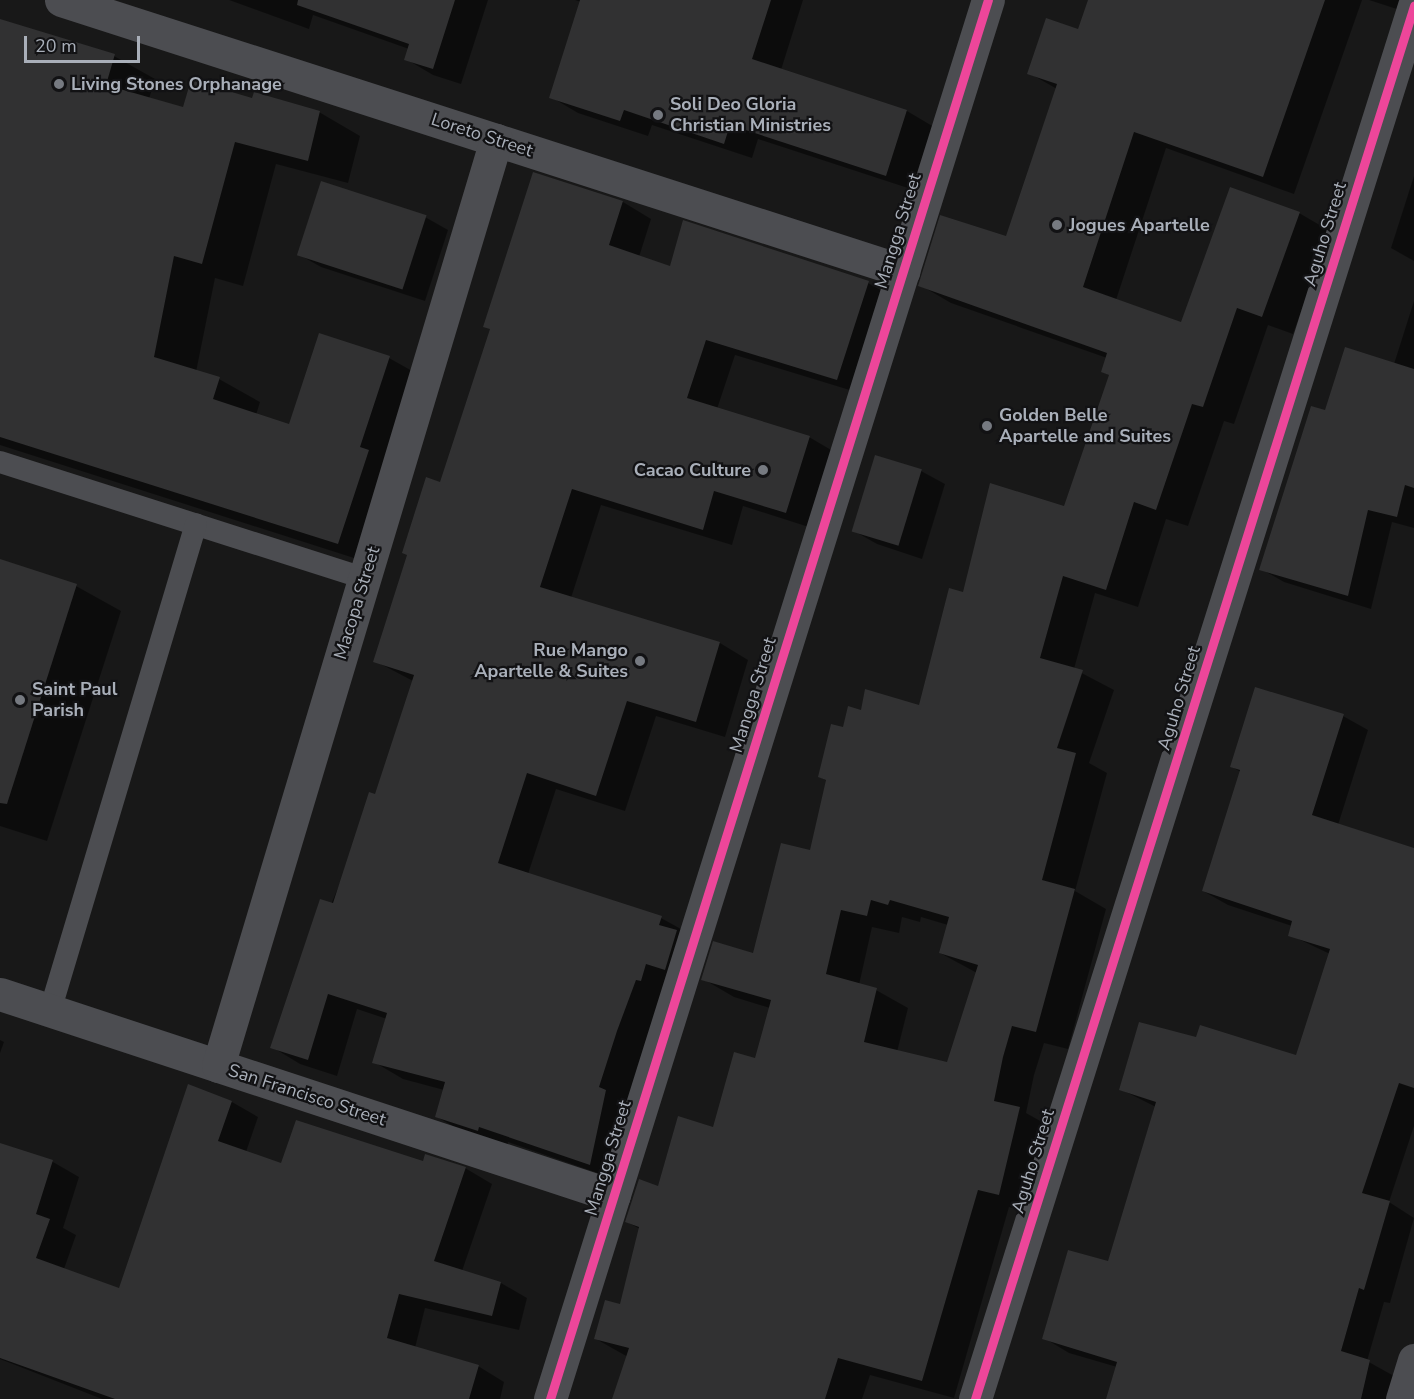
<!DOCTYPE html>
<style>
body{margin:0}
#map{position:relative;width:1414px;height:1399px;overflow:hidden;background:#181818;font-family:"Nunito Sans",sans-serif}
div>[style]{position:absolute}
.shadow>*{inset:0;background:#0007}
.building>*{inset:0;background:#313132;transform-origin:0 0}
.service>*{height:22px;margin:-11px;padding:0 11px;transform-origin:11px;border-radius:11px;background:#4c4d51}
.minor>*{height:33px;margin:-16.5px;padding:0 16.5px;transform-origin:16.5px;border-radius:16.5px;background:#4c4d51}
.cycleway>*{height:9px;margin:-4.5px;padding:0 4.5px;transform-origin:4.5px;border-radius:4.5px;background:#ed469a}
.dots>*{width:16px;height:16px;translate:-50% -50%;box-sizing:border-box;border:3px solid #121214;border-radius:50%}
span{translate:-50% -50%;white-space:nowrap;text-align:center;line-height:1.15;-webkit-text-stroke:4.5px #121214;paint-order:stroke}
.poi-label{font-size:18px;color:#a9afb9;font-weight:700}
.left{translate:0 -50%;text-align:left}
.right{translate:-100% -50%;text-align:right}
.street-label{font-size:18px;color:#a9afb9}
.scale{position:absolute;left:24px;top:36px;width:116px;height:27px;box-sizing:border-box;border:3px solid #a9afb9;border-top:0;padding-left:8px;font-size:18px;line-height:21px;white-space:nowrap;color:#a9afb9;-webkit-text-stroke:4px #121214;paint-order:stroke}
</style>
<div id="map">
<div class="shadow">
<i style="clip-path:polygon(229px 0,488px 0,461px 84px,433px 75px,406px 59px,409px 49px,313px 15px,309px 29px)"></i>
<i style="clip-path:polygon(575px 0,803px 0,781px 70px,907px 111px,934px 127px,914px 190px,758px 139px,752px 158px,652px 125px,648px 136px,578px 113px,551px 97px,581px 2px)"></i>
<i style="clip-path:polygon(evenodd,1090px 0,1362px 0,1294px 194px,1166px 148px,1116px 300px,1182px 323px,1299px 213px,1330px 231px,1293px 334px,1268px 325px,1234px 424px,1224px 421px,1188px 526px,1166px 519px,1138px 607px,1095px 593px,1074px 669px,1114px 690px,1089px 763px,1107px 773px,1075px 891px,1106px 909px,1068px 1049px,1044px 1043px,1034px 1075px,1026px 1113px,1051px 1127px,1030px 1212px,1009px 1207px,954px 1398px,870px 1375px,862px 1399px,614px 1399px,628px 1357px,596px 1339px,621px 1305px,640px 1229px,627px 1222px,715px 1129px,756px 1060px,770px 1008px,734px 997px,703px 979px,754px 955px,811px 852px,827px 781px,820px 777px,844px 729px,862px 712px,920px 707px,964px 594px,1065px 508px,1111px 376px,1103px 372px,1107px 358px,951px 303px,920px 285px,1007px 238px,1057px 89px,1029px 73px,1079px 31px,1090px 0,902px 917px,920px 922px,921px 917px,948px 925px,940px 953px,977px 973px,948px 1064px,897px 1052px,908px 1008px,876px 990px,859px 985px,872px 927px,899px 933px,902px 917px)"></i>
<i style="clip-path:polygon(1369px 0,1410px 0,1406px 12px)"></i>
<i style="clip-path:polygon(0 20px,114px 56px,155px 79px,149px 99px,184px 109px,253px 100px,319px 112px,360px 136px,348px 183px,276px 164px,243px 286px,215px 278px,196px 372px,219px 379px,260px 402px,256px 415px,290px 426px,389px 358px,430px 381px,379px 566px,0 445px)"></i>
<i style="clip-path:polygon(534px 174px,623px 202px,651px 219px,639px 257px,671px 267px,868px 283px,897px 299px,866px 395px,735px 355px,717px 409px,809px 437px,838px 454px,815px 529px,743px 506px,732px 545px,601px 505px,571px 598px,720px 643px,748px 660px,725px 737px,656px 716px,625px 811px,556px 789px,528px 874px,661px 918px,690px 934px,618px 1180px,508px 1142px,507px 1147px,465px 1133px,437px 1117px,444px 1090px,403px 1079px,374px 1062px,387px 1019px,357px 1009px,337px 1076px,300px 1064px,272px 1047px,376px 796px,413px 681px,375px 661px,441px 483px,491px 329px)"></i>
<i style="clip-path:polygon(1414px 176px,1414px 261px,1391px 248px)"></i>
<i style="clip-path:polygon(425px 217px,448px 230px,425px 301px,321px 267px,298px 254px)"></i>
<i style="clip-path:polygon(1414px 301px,1414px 528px,1392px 522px,1371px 609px,1284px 582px,1261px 569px,1326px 411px,1394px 364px)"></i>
<i style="clip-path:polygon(921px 471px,945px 484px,922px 559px,877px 544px,854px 531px)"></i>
<i style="clip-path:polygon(0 561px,76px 586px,121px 611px,47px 841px,0 826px)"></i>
<i style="clip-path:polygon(1343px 716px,1368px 730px,1338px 825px,1414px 850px,1414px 1126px,1389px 1202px,1414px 1218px,1390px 1303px,1384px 1302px,1367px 1361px,1394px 1376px,1389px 1399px,1107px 1399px,1117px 1367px,1069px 1353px,1044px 1338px,1109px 1263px,1156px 1107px,1120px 1089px,1197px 1039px,1297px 1057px,1330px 954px,1290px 935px,1292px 926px,1228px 905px,1203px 891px,1241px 772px,1232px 767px)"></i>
<i style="clip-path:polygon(0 1040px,4px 1042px,0 1053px)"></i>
<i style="clip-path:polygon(189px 1086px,232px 1102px,258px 1117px,246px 1152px,282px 1165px,424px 1163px,465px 1168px,492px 1184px,462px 1271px,501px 1283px,527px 1298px,519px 1330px,425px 1308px,415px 1348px,478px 1366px,504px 1382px,500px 1399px,102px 1399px,0 1359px,0 1145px,53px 1162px,79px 1177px,63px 1228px,76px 1235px,64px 1269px,120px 1290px)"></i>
</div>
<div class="building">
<i style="clip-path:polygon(298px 0,455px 0,433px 69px,404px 60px,409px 44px,297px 5px)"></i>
<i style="clip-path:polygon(580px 0,771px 0,752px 59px,907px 110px,886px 176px,730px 125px,724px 144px,624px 110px,620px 121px,549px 98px)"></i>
<i style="clip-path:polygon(evenodd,1088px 0,1325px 0,1263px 177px,1134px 132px,1083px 287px,1181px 322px,1230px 187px,1300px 212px,1262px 317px,1237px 308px,1203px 407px,1192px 404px,1156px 510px,1134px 502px,1106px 590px,1063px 576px,1040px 658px,1083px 670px,1057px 748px,1076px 753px,1042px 880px,1075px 889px,1036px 1032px,1012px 1026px,1003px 1057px,994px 1101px,1020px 1107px,999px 1195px,978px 1190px,922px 1381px,838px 1358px,825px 1399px,612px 1399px,629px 1348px,594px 1339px,605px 1300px,620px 1304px,639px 1227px,625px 1222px,639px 1179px,658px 1186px,678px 1116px,713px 1127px,734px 1052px,755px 1058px,771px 1000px,701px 980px,713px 941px,753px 953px,781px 843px,810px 850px,826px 780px,818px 777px,831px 724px,843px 727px,848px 706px,861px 710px,865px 689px,919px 705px,949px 588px,963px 592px,990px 483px,1064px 506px,1109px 375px,1101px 372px,1107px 353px,918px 286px,940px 215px,1006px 236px,1057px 84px,1027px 74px,1046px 18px,1078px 29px,1088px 0,871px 900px,888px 905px,890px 900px,949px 917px,939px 953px,978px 965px,947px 1062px,864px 1042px,877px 988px,826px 974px,841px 910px,867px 916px,871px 900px)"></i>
<i style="clip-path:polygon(0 19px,115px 54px,106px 85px,183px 107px,191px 80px,252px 98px,254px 92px,320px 111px,308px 161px,235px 142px,202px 264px,174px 256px,154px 357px,220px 377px,213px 399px,289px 424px,319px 333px,390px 356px,360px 447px,369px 450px,338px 544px,0 437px)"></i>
<i style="clip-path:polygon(533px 172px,623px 201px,609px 245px,670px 266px,683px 220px,869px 281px,837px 380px,706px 340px,687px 398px,810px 436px,786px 513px,714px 491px,703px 530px,572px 489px,540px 587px,720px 642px,696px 722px,627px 701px,596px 796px,527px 773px,498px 863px,662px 916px,659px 925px,677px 930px,665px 970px,646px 964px,641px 981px,636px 980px,617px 1031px,599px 1087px,606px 1090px,590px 1165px,479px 1127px,478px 1131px,435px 1117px,445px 1082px,372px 1063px,387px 1013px,328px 994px,308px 1060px,270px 1048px,320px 899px,333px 903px,369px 792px,375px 794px,414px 675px,373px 662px,407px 555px,402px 553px,426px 477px,440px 482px,490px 329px,483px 327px)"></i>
<i style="left:321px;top:181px;width:111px;height:78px;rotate:18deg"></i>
<i style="clip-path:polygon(1345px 347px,1414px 369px,1414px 488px,1405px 485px,1397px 517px,1368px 510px,1348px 596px,1259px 570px,1311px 406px,1325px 410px)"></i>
<i style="left:875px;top:455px;width:49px;height:80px;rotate:17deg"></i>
<i style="clip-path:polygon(0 559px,77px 584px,7px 804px,0 803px)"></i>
<i style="clip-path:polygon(1255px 687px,1344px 714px,1312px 815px,1414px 848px,1414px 1088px,1399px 1083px,1362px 1193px,1390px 1201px,1364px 1290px,1359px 1288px,1341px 1351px,1370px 1360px,1361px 1399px,1106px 1399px,1117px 1362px,1042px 1339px,1068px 1250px,1108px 1261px,1156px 1102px,1119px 1090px,1139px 1022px,1196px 1037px,1200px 1025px,1296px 1055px,1330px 949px,1288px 936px,1292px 921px,1202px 891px,1240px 770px,1230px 767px)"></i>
<i style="clip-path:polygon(188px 1084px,232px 1101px,218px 1141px,281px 1163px,296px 1120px,423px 1161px,425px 1154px,466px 1167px,434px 1261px,501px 1282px,492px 1316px,399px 1294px,387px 1338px,479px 1365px,469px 1399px,115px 1399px,0 1358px,0 1143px,53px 1160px,36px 1214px,50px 1219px,36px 1258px,119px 1288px)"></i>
</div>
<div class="service">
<i style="left:0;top:462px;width:382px;rotate:17.7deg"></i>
<i style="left:50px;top:1011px;width:508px;rotate:-73.31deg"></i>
</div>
<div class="minor">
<i style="left:61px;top:0;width:885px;rotate:17.84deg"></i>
<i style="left:0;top:994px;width:646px;rotate:18.21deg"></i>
<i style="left:218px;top:1066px;width:967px;rotate:-73.29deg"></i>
<i style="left:550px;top:1399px;width:1466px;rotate:-72.62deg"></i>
<i style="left:975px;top:1399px;width:1461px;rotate:-72.51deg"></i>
<i style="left:1402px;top:1399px;width:41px;rotate:-72.9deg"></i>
</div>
<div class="cycleway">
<i style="left:550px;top:1399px;width:1466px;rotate:-72.62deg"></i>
<i style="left:975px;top:1399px;width:1461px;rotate:-72.51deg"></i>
</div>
<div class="dots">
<i style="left:59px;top:84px;background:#767a81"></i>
<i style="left:658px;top:115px;background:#767a81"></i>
<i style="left:1057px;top:225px;background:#767a81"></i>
<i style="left:987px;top:426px;background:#767a81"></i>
<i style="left:763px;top:470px;background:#767a81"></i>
<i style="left:640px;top:661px;background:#767a81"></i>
<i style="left:20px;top:700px;background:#767a81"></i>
</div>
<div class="poi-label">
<span class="left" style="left:71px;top:84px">Living Stones Orphanage</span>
<span class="left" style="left:670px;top:115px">Soli Deo Gloria<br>Christian Ministries</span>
<span class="left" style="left:1069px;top:225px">Jogues Apartelle</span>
<span class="left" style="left:999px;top:426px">Golden Belle<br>Apartelle and Suites</span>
<span class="right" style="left:751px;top:470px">Cacao Culture</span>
<span class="right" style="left:628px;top:661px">Rue Mango<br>Apartelle &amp; Suites</span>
<span class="left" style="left:32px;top:700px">Saint Paul<br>Parish</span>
</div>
<div class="street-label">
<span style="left:482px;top:135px;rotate:18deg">Loreto Street</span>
<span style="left:898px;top:231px;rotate:-73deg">Mangga Street</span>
<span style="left:1325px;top:234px;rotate:-73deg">Aguho Street</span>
<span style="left:357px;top:603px;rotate:-73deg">Macopa Street</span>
<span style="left:753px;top:695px;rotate:-73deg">Mangga Street</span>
<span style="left:1179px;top:698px;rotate:-73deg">Aguho Street</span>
<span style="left:307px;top:1095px;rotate:18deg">San Francisco Street</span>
<span style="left:608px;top:1158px;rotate:-73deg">Mangga Street</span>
<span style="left:1033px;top:1161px;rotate:-73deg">Aguho Street</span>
</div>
<div class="scale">20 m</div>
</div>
